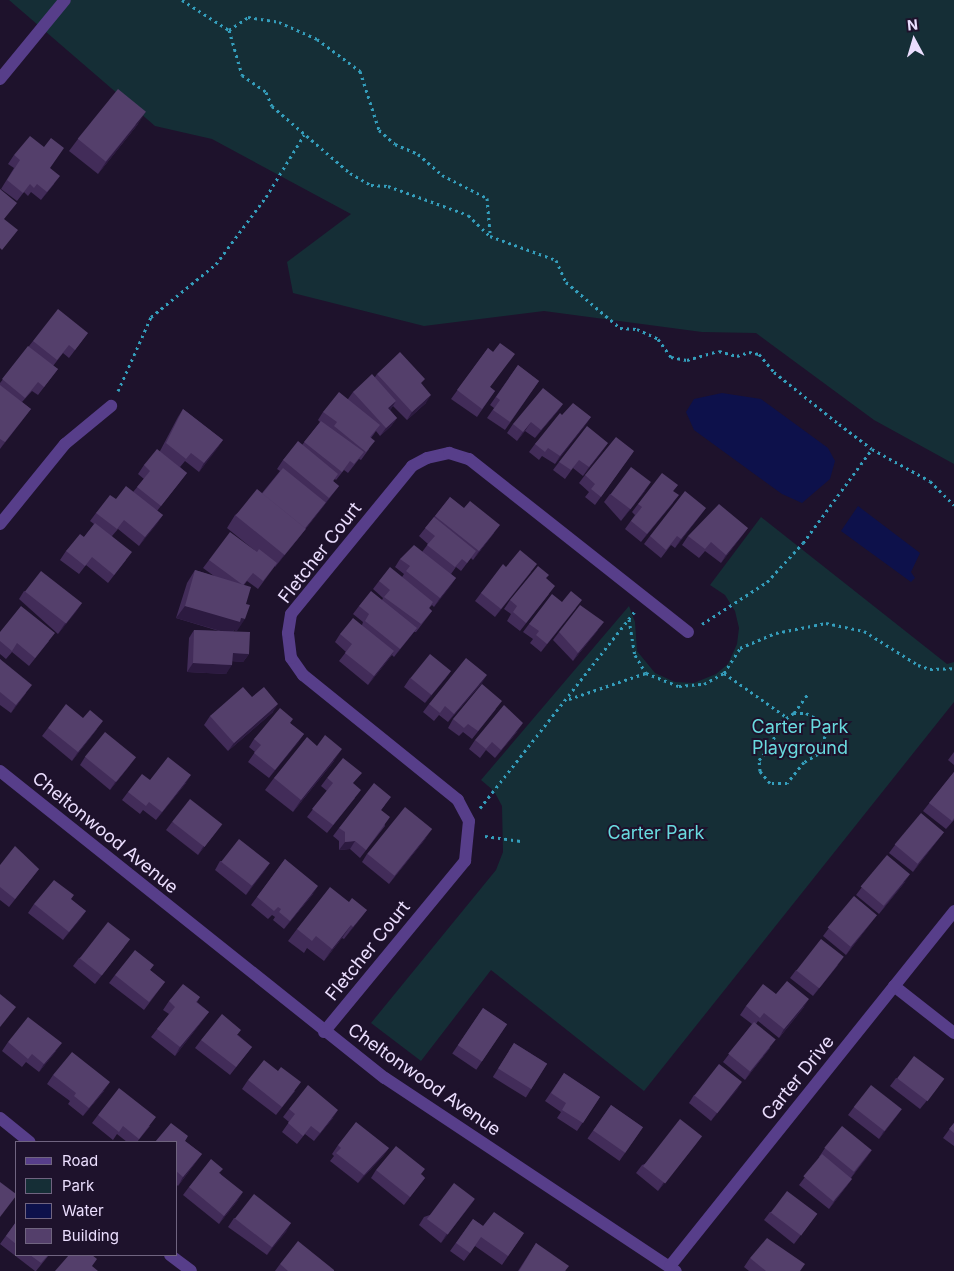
<!DOCTYPE html>
<style>
body{margin:0}
#map{position:relative;width:954px;height:1271px;overflow:hidden;background:#1e122c;font-family:Inter,sans-serif}
div>[style]{position:absolute}
.green>*{inset:0;background:#152e36}
.water>*{inset:0;background:#0d114b}
.path>*{height:3px;margin-top:-1.5px;transform-origin:0;background:repeating-linear-gradient(90deg,#349ebc 0 2.5px,transparent 0 6.5px)}
.minor>*{height:12px;margin:-6px;padding:0 6px;transform-origin:6px;border-radius:6px;background:#573e8a}
.wall>*{inset:0;background:#422c59;transform-origin:0 0}
.shaded-wall>*{inset:0;background:#2c1a40}
.building>*{inset:0;background:#543f6b;transform-origin:0 0}
span{translate:-50% -50%;white-space:nowrap;text-align:center;line-height:1.15;-webkit-text-stroke:4px #1e122c;paint-order:stroke}
.street-label{font-size:18px;color:#ebdefe}
.park-label{font-size:18px;color:#69dbdf}
.legend{position:absolute;left:15px;top:1141px;width:162px;height:115px;box-sizing:border-box;background:#1e122c;border:1px solid #706480;margin:0;padding:6px 9px;list-style:none;font-size:15px;color:#ebdefe}
.legend li{display:flex;align-items:center;gap:10px;height:25px}
.legend b{width:25px;border:1px solid #706480}
.north{position:absolute;left:889px;top:15px;width:50px;height:50px;-webkit-text-stroke:4px #1e122c;paint-order:stroke;rotate:354deg;font-size:14px;font-weight:700;line-height:20px;text-align:center;color:#ebdefe}
.north::after{content:'';display:block;margin:auto;width:18px;height:22px;background:#ebdefe;clip-path:polygon(50% 0,100% 100%,50% 72%,0 100%)}
</style>
<div id="map">
<div class="green">
<i style="clip-path:polygon(9px 0,954px 0,954px 464px,874px 420px,756px 333px,702px 332px,544px 311px,424px 326px,293px 293px,287px 262px,351px 214px,212px 139px,155px 126px)"></i>
<i style="clip-path:polygon(761px 517px,947px 664px,954px 662px,954px 702px,644px 1091px,491px 970px,421px 1061px,371px 1023px,496px 870px,503px 852px,502px 806px,494px 791px,481px 780px,629px 606px,635px 622px,637px 651px,655px 673px,675px 682px,694px 683px,716px 674px,728px 664px,737px 644px,739px 628px,735px 611px,725px 595px,710px 585px)"></i>
</div>
<div class="water">
<i style="clip-path:polygon(722px 393px,761px 399px,828px 448px,835px 461px,830px 479px,802px 503px,782px 494px,694px 430px,686px 412px,694px 399px)"></i>
<i style="clip-path:polygon(858px 506px,920px 553px,911px 572px,915px 578px,911px 582px,841px 531px)"></i>
</div>
<div class="path">
<i style="left:182px;top:0;width:56px;rotate:32.6deg"></i>
<i style="left:229px;top:30px;width:23px;rotate:-34deg"></i>
<i style="left:248px;top:17px;width:31px;rotate:9deg"></i>
<i style="left:279px;top:22px;width:42px;rotate:24.1deg"></i>
<i style="left:317px;top:39px;width:54px;rotate:36.7deg"></i>
<i style="left:360px;top:71px;width:62px;rotate:72.1deg"></i>
<i style="left:379px;top:130px;width:21px;rotate:41deg"></i>
<i style="left:395px;top:144px;width:25px;rotate:23deg"></i>
<i style="left:418px;top:154px;width:32px;rotate:41deg"></i>
<i style="left:442px;top:175px;width:51px;rotate:27.1deg"></i>
<i style="left:487px;top:198px;width:38px;rotate:85deg"></i>
<i style="left:490px;top:236px;width:70px;rotate:20deg"></i>
<i style="left:556px;top:260px;width:24px;rotate:66deg"></i>
<i style="left:566px;top:282px;width:71px;rotate:40.4deg"></i>
<i style="left:620px;top:328px;width:17px;rotate:3deg"></i>
<i style="left:637px;top:329px;width:23px;rotate:25deg"></i>
<i style="left:658px;top:339px;width:22px;rotate:54deg"></i>
<i style="left:671px;top:357px;width:16px;rotate:11deg"></i>
<i style="left:687px;top:360px;width:33px;rotate:-16deg"></i>
<i style="left:719px;top:351px;width:19px;rotate:16deg"></i>
<i style="left:737px;top:356px;width:13px;rotate:-18deg"></i>
<i style="left:749px;top:352px;width:10px;rotate:11deg"></i>
<i style="left:759px;top:354px;width:23px;rotate:50deg"></i>
<i style="left:774px;top:372px;width:83px;rotate:38.7deg"></i>
<i style="left:839px;top:424px;width:41px;rotate:37.1deg"></i>
<i style="left:872px;top:449px;width:66px;rotate:28.9deg"></i>
<i style="left:930px;top:481px;width:34px;rotate:45deg"></i>
<i style="left:229px;top:30px;width:47px;rotate:73.9deg"></i>
<i style="left:242px;top:75px;width:29px;rotate:35deg"></i>
<i style="left:266px;top:92px;width:15px;rotate:67deg"></i>
<i style="left:272px;top:106px;width:103px;rotate:40.7deg"></i>
<i style="left:350px;top:173px;width:24px;rotate:30deg"></i>
<i style="left:371px;top:185px;width:17px;rotate:3deg"></i>
<i style="left:388px;top:186px;width:85px;rotate:19.9deg"></i>
<i style="left:468px;top:215px;width:30px;rotate:44deg"></i>
<i style="left:118px;top:391px;width:81px;rotate:-66deg"></i>
<i style="left:151px;top:317px;width:84px;rotate:-39.2deg"></i>
<i style="left:216px;top:264px;width:84px;rotate:-53.3deg"></i>
<i style="left:266px;top:197px;width:73px;rotate:-58.5deg"></i>
<i style="left:629px;top:619px;width:36px;rotate:81deg"></i>
<i style="left:635px;top:655px;width:21px;rotate:59deg"></i>
<i style="left:646px;top:673px;width:35px;rotate:22deg"></i>
<i style="left:679px;top:686px;width:25px;rotate:-5deg"></i>
<i style="left:704px;top:684px;width:23px;rotate:-29deg"></i>
<i style="left:724px;top:673px;width:30px;rotate:-57deg"></i>
<i style="left:740px;top:648px;width:39px;rotate:-23deg"></i>
<i style="left:776px;top:633px;width:51px;rotate:-11.3deg"></i>
<i style="left:826px;top:623px;width:39px;rotate:12deg"></i>
<i style="left:864px;top:631px;width:64px;rotate:32.2deg"></i>
<i style="left:918px;top:665px;width:13px;rotate:18deg"></i>
<i style="left:930px;top:669px;width:24px;rotate:-2deg"></i>
<i style="left:702px;top:624px;width:77px;rotate:-32.9deg"></i>
<i style="left:767px;top:582px;width:53px;rotate:-47.3deg"></i>
<i style="left:803px;top:543px;width:117px;rotate:-53.7deg"></i>
<i style="left:724px;top:673px;width:75px;rotate:35.2deg"></i>
<i style="left:569px;top:699px;width:81px;rotate:-18.7deg"></i>
<i style="left:794px;top:713px;width:12px"></i>
<i style="left:806px;top:713px;width:15px;rotate:28deg"></i>
<i style="left:819px;top:720px;width:17px;rotate:69deg"></i>
<i style="left:825px;top:736px;width:19px;rotate:111deg"></i>
<i style="left:818px;top:754px;width:16px;rotate:150deg"></i>
<i style="left:804px;top:762px;width:27px;rotate:129deg"></i>
<i style="left:787px;top:783px;width:17px;rotate:180deg"></i>
<i style="left:770px;top:783px;width:16px;rotate:-130deg"></i>
<i style="left:760px;top:771px;width:11px;rotate:-95deg"></i>
<i style="left:759px;top:760px;width:19px;rotate:-51deg"></i>
<i style="left:771px;top:745px;width:25px;rotate:-67deg"></i>
<i style="left:781px;top:722px;width:16px;rotate:-35deg"></i>
<i style="left:794px;top:713px;width:24px;rotate:-54deg"></i>
<i style="left:480px;top:808px;width:251px;rotate:-51.8deg"></i>
<i style="left:485px;top:836px;width:36px;rotate:8deg"></i>
</div>
<div class="minor">
<i style="left:0;top:79px;width:102px;rotate:-50.6deg"></i>
<i style="left:0;top:524px;width:103px;rotate:-50.9deg"></i>
<i style="left:65px;top:444px;width:60px;rotate:-39.6deg"></i>
<i style="left:0;top:771px;width:492px;rotate:38.6deg"></i>
<i style="left:385px;top:1078px;width:349px;rotate:33.6deg"></i>
<i style="left:894px;top:986px;width:76px;rotate:38.1deg"></i>
<i style="left:324px;top:1032px;width:222px;rotate:-50.5deg"></i>
<i style="left:465px;top:861px;width:40px;rotate:-84.3deg"></i>
<i style="left:469px;top:821px;width:24px;rotate:-118deg"></i>
<i style="left:458px;top:800px;width:199px;rotate:-141.1deg"></i>
<i style="left:303px;top:675px;width:21px;rotate:-125deg"></i>
<i style="left:291px;top:658px;width:25px;rotate:-97deg"></i>
<i style="left:288px;top:633px;width:19px;rotate:-81deg"></i>
<i style="left:291px;top:614px;width:191px;rotate:-50.7deg"></i>
<i style="left:412px;top:466px;width:17px;rotate:-28deg"></i>
<i style="left:427px;top:458px;width:23px;rotate:-13deg"></i>
<i style="left:449px;top:453px;width:21px;rotate:17deg"></i>
<i style="left:469px;top:459px;width:279px;rotate:38.3deg"></i>
<i style="left:0;top:1118px;width:38px;rotate:39deg"></i>
<i style="left:170px;top:1255px;width:26px;rotate:37deg"></i>
<i style="left:670px;top:1266px;width:455px;rotate:-51.3deg"></i>
</div>
<div class="wall">
<i style="clip-path:polygon(138px 124px,98px 174px,69px 151px,78px 139px)"></i>
<i style="clip-path:polygon(14px 155px,50px 168px,54px 184px,41px 200px,31px 192px,28px 196px,24px 192px,17px 201px,1px 189px,14px 168px,8px 164px)"></i>
<i style="clip-path:polygon(88px 333px,69px 358px,63px 353px,53px 366px,58px 369px,38px 395px,32px 391px,22px 402px,31px 409px,0 449px,0 451px,0 383px,33px 341px)"></i>
<i style="clip-path:polygon(488px 348px,493px 352px,490px 387px,495px 391px,477px 417px,451px 399px)"></i>
<i style="clip-path:polygon(518px 365px,539px 381px,505px 430px,487px 418px,494px 408px,490px 405px)"></i>
<i style="clip-path:polygon(377px 374px,422px 384px,426px 403px,407px 420px,393px 406px,390px 410px,397px 418px,391px 426px,380px 436px,376px 431px,371px 438px,369px 449px,361px 460px,359px 459px,348px 473px,344px 470px,336px 480px,335px 479px,333px 481px,339px 486px,297px 540px,275px 567px,275px 566px,258px 589px,247px 581px,244px 585px,237px 631px,234px 630px,233px 632px,249px 654px,243px 662px,232px 661px,226px 674px,187px 672px,189px 638px,194px 630px,219px 631px,176px 618px,187px 583px,195px 570px,214px 576px,203px 568px,209px 560px,254px 550px,227px 528px,235px 515px,262px 493px,280px 471px,277px 469px,283px 460px,302px 445px,320px 422px,318px 420px,323px 412px,348px 399px,353px 392px,375px 377px)"></i>
<i style="clip-path:polygon(563px 404px,557px 412px,535px 438px,525px 431px,517px 441px,507px 433px,513px 424px)"></i>
<i style="clip-path:polygon(183px 409px,223px 440px,199px 472px,185px 461px,180px 467px,187px 473px,157px 511px,163px 515px,139px 546px,118px 529px,112px 536px,126px 560px,108px 583px,86px 565px,79px 574px,60px 560px,66px 551px,84px 537px,94px 524px,90px 521px,96px 513px,116px 499px,133px 492px,144px 479px,138px 474px,144px 465px,160px 451px,178px 417px)"></i>
<i style="clip-path:polygon(562px 415px,591px 417px,555px 464px,542px 456px,539px 460px,529px 452px,535px 444px)"></i>
<i style="clip-path:polygon(608px 443px,583px 476px,573px 468px,565px 479px,553px 470px,559px 462px)"></i>
<i style="clip-path:polygon(634px 451px,595px 505px,585px 497px,589px 492px,579px 483px,585px 475px)"></i>
<i style="clip-path:polygon(678px 485px,673px 491px,673px 503px,641px 542px,625px 529px,635px 515px,632px 512px,638px 504px)"></i>
<i style="clip-path:polygon(645px 491px,621px 521px,604px 502px,610px 494px)"></i>
<i style="clip-path:polygon(450px 497px,494px 533px,473px 560px,471px 558px,461px 571px,456px 567px,451px 574px,456px 578px,434px 607px,432px 605px,429px 608px,432px 611px,426px 619px,416px 632px,414px 632px,394px 657px,392px 655px,368px 685px,339px 661px,346px 652px,335px 642px,340px 634px,362px 625px,363px 622px,353px 614px,359px 606px,382px 600px,383px 598px,373px 589px,379px 581px,402px 577px,404px 574px,395px 567px,400px 559px,422px 552px,428px 544px,419px 536px)"></i>
<i style="clip-path:polygon(706px 508px,675px 548px,671px 545px,661px 558px,644px 544px,650px 536px)"></i>
<i style="clip-path:polygon(748px 528px,721px 563px,705px 551px,699px 558px,682px 545px,688px 536px)"></i>
<i style="clip-path:polygon(506px 567px,531px 572px,495px 617px,475px 601px,481px 593px)"></i>
<i style="clip-path:polygon(546px 579px,549px 594px,520px 631px,507px 621px,511px 614px,504px 609px,510px 600px)"></i>
<i style="clip-path:polygon(24px 591px,82px 603px,58px 634px,19px 599px)"></i>
<i style="clip-path:polygon(562px 602px,576px 608px,541px 652px,530px 643px,533px 639px,523px 632px,529px 624px)"></i>
<i style="clip-path:polygon(598px 630px,573px 661px,553px 640px,559px 632px)"></i>
<i style="clip-path:polygon(0 632px,49px 641px,29px 666px,12px 652px,6px 659px,0 654px)"></i>
<i style="clip-path:polygon(0 659px,26px 693px,11px 713px,0 705px)"></i>
<i style="clip-path:polygon(451px 671px,445px 679px,425px 703px,404px 687px,410px 678px)"></i>
<i style="clip-path:polygon(482px 683px,448px 722px,439px 715px,434px 721px,423px 712px,429px 704px)"></i>
<i style="clip-path:polygon(252px 697px,273px 712px,228px 751px,204px 725px,210px 716px)"></i>
<i style="clip-path:polygon(496px 709px,472px 739px,463px 732px,459px 736px,448px 728px,453px 719px)"></i>
<i style="clip-path:polygon(290px 723px,304px 734px,269px 778px,248px 762px,255px 752px,249px 747px,254px 739px)"></i>
<i style="clip-path:polygon(48px 728px,97px 729px,72px 761px,42px 736px)"></i>
<i style="clip-path:polygon(517px 732px,495px 758px,486px 750px,480px 758px,469px 749px,475px 740px)"></i>
<i style="clip-path:polygon(317px 746px,334px 761px,293px 812px,265px 790px,274px 778px)"></i>
<i style="clip-path:polygon(954px 752px,954px 765px,948px 760px)"></i>
<i style="clip-path:polygon(85px 757px,130px 765px,110px 790px,80px 765px)"></i>
<i style="clip-path:polygon(954px 772px,954px 820px,946px 829px,923px 811px)"></i>
<i style="clip-path:polygon(327px 778px,355px 798px,327px 833px,307px 817px,327px 791px,321px 786px)"></i>
<i style="clip-path:polygon(150px 780px,186px 783px,156px 820px,143px 810px,140px 814px,122px 800px,128px 792px)"></i>
<i style="clip-path:polygon(385px 805px,381px 810px,385px 826px,360px 858px,350px 849px,339px 850px,339px 841px,333px 836px,339px 828px)"></i>
<i style="clip-path:polygon(172px 822px,216px 832px,198px 855px,166px 830px)"></i>
<i style="clip-path:polygon(944px 832px,913px 872px,889px 853px,895px 845px)"></i>
<i style="clip-path:polygon(426px 838px,389px 884px,362px 862px,367px 854px)"></i>
<i style="clip-path:polygon(285px 859px,313px 894px,284px 929px,273px 920px,275px 917px,272px 915px,268px 919px,251px 905px)"></i>
<i style="clip-path:polygon(220px 861px,270px 863px,246px 895px,215px 870px)"></i>
<i style="clip-path:polygon(0 865px,39px 869px,9px 907px,0 900px)"></i>
<i style="clip-path:polygon(905px 882px,879px 914px,856px 895px,862px 887px)"></i>
<i style="clip-path:polygon(71px 900px,86px 911px,63px 940px,28px 913px,34px 904px)"></i>
<i style="clip-path:polygon(349px 902px,367px 910px,344px 939px,342px 938px,324px 961px,307px 948px,304px 953px,288px 941px,297px 929px)"></i>
<i style="clip-path:polygon(877px 915px,846px 955px,823px 936px,829px 928px)"></i>
<i style="clip-path:polygon(124px 947px,95px 984px,73px 966px,79px 958px)"></i>
<i style="clip-path:polygon(838px 965px,813px 996px,790px 978px,796px 970px)"></i>
<i style="clip-path:polygon(150px 970px,165px 982px,144px 1010px,109px 983px,115px 975px)"></i>
<i style="clip-path:polygon(776px 994px,804px 1007px,779px 1038px,758px 1021px,756px 1024px,770px 1048px,745px 1080px,723px 1062px,752px 1024px,740px 1015px,746px 1006px)"></i>
<i style="clip-path:polygon(200px 997px,197px 1002px,209px 1012px,175px 1056px,151px 1037px,169px 1014px,163px 1010px,169px 1001px)"></i>
<i style="left:483px;top:1008px;width:29px;height:55px;rotate:34deg"></i>
<i style="clip-path:polygon(238px 1035px,252px 1047px,230px 1075px,195px 1048px,201px 1040px)"></i>
<i style="clip-path:polygon(8px 1042px,56px 1051px,39px 1072px,26px 1062px,22px 1067px,2px 1051px)"></i>
<i style="left:514px;top:1043px;width:39px;height:40px;rotate:32deg"></i>
<i style="clip-path:polygon(564px 1073px,600px 1097px,577px 1131px,557px 1118px,561px 1112px,545px 1101px)"></i>
<i style="clip-path:polygon(53px 1075px,104px 1091px,83px 1116px,68px 1104px,70px 1101px,47px 1084px)"></i>
<i style="clip-path:polygon(896px 1078px,938px 1087px,920px 1109px,890px 1086px)"></i>
<i style="clip-path:polygon(248px 1080px,295px 1091px,276px 1115px,242px 1089px)"></i>
<i style="clip-path:polygon(742px 1082px,711px 1121px,689px 1103px,694px 1095px)"></i>
<i style="left:611px;top:1105px;width:39px;height:41px;rotate:35deg"></i>
<i style="clip-path:polygon(854px 1107px,902px 1109px,879px 1139px,848px 1115px)"></i>
<i style="clip-path:polygon(289px 1109px,333px 1118px,314px 1141px,305px 1134px,297px 1144px,282px 1132px,289px 1122px,283px 1117px)"></i>
<i style="clip-path:polygon(98px 1115px,150px 1126px,137px 1142px,127px 1142px,117px 1134px,113px 1140px,92px 1123px)"></i>
<i style="clip-path:polygon(954px 1123px,954px 1146px,943px 1138px)"></i>
<i style="clip-path:polygon(185px 1141px,202px 1154px,178px 1186px,176px 1184px,176px 1142px)"></i>
<i style="clip-path:polygon(696px 1144px,658px 1191px,636px 1173px,642px 1165px)"></i>
<i style="clip-path:polygon(338px 1145px,389px 1148px,383px 1156px,358px 1183px,330px 1161px,334px 1156px,332px 1154px)"></i>
<i style="clip-path:polygon(825px 1148px,872px 1150px,851px 1178px,852px 1179px,846px 1187px,829px 1209px,799px 1185px,820px 1157px,819px 1157px)"></i>
<i style="clip-path:polygon(376px 1170px,422px 1175px,425px 1178px,404px 1205px,371px 1178px)"></i>
<i style="clip-path:polygon(220px 1173px,238px 1200px,219px 1224px,183px 1195px,189px 1187px)"></i>
<i style="clip-path:polygon(475px 1199px,441px 1243px,419px 1225px,424px 1217px)"></i>
<i style="clip-path:polygon(770px 1212px,817px 1214px,794px 1244px,764px 1220px)"></i>
<i style="clip-path:polygon(234px 1218px,291px 1223px,267px 1255px,228px 1227px)"></i>
<i style="clip-path:polygon(473px 1219px,483px 1226px,524px 1233px,502px 1265px,475px 1246px,464px 1261px,450px 1251px)"></i>
<i style="clip-path:polygon(16px 1222px,16px 1255px,49px 1255px,36px 1271px,35px 1271px,0 1244px)"></i>
<i style="clip-path:polygon(536px 1243px,566px 1271px,518px 1271px)"></i>
<i style="clip-path:polygon(750px 1258px,800px 1271px,749px 1271px,744px 1267px)"></i>
<i style="clip-path:polygon(280px 1264px,334px 1271px,275px 1271px)"></i>
</div>
<div class="shaded-wall">
<i style="clip-path:polygon(146px 112px,138px 124px,98px 174px,106px 162px)"></i>
<i style="clip-path:polygon(60px 176px,54px 184px,41px 200px,47px 192px)"></i>
<i style="clip-path:polygon(431px 395px,426px 403px,407px 420px,412px 412px)"></i>
<i style="clip-path:polygon(396px 401px,391px 409px,382px 417px,388px 408px)"></i>
<i style="clip-path:polygon(563px 404px,557px 412px,535px 438px,541px 430px)"></i>
<i style="clip-path:polygon(31px 409px,25px 417px,0 449px,5px 442px)"></i>
<i style="clip-path:polygon(591px 417px,585px 426px,555px 464px,560px 456px)"></i>
<i style="clip-path:polygon(397px 418px,391px 426px,380px 436px,386px 428px)"></i>
<i style="clip-path:polygon(531px 422px,525px 431px,517px 441px,523px 432px)"></i>
<i style="clip-path:polygon(223px 440px,217px 449px,199px 472px,204px 463px)"></i>
<i style="clip-path:polygon(608px 443px,602px 452px,583px 476px,589px 467px)"></i>
<i style="clip-path:polygon(651px 482px,645px 491px,621px 521px,627px 513px)"></i>
<i style="clip-path:polygon(339px 486px,320px 511px,275px 567px,284px 555px)"></i>
<i style="clip-path:polygon(679px 495px,673px 503px,641px 542px,647px 534px)"></i>
<i style="clip-path:polygon(706px 508px,700px 516px,675px 548px,681px 539px)"></i>
<i style="clip-path:polygon(163px 515px,157px 524px,139px 546px,145px 537px)"></i>
<i style="clip-path:polygon(500px 525px,494px 533px,473px 560px,479px 551px)"></i>
<i style="clip-path:polygon(748px 528px,742px 536px,721px 563px,726px 555px)"></i>
<i style="clip-path:polygon(537px 564px,531px 572px,495px 617px,501px 609px)"></i>
<i style="clip-path:polygon(456px 578px,450px 587px,434px 607px,440px 598px)"></i>
<i style="clip-path:polygon(582px 600px,576px 608px,541px 652px,547px 644px)"></i>
<i style="clip-path:polygon(82px 603px,76px 612px,58px 634px,64px 625px)"></i>
<i style="clip-path:polygon(185px 606px,241px 618px,245px 619px,237px 631px,234px 630px,231px 634px,176px 618px)"></i>
<i style="clip-path:polygon(604px 622px,598px 630px,573px 661px,578px 653px)"></i>
<i style="clip-path:polygon(417px 628px,411px 636px,394px 657px,400px 649px)"></i>
<i style="clip-path:polygon(394px 651px,389px 659px,368px 685px,374px 676px)"></i>
<i style="clip-path:polygon(233px 653px,249px 654px,243px 662px,227px 661px)"></i>
<i style="clip-path:polygon(193px 663px,232px 665px,226px 674px,187px 672px)"></i>
<i style="clip-path:polygon(451px 671px,445px 679px,425px 703px,431px 695px)"></i>
<i style="clip-path:polygon(487px 675px,482px 683px,448px 722px,454px 714px)"></i>
<i style="clip-path:polygon(32px 685px,11px 713px,16px 705px)"></i>
<i style="clip-path:polygon(278px 704px,273px 712px,228px 751px,234px 743px)"></i>
<i style="clip-path:polygon(103px 721px,97px 729px,72px 761px,78px 752px)"></i>
<i style="clip-path:polygon(523px 723px,517px 732px,495px 758px,501px 750px)"></i>
<i style="clip-path:polygon(304px 734px,298px 743px,269px 778px,275px 770px)"></i>
<i style="clip-path:polygon(342px 749px,334px 761px,293px 812px,301px 800px)"></i>
<i style="clip-path:polygon(136px 757px,130px 765px,110px 790px,116px 781px)"></i>
<i style="clip-path:polygon(191px 775px,186px 783px,156px 820px,162px 812px)"></i>
<i style="clip-path:polygon(222px 824px,216px 832px,198px 855px,203px 847px)"></i>
<i style="clip-path:polygon(432px 829px,426px 838px,389px 884px,395px 876px)"></i>
<i style="clip-path:polygon(944px 832px,938px 840px,913px 872px,919px 863px)"></i>
<i style="clip-path:polygon(355px 841px,350px 849px,339px 850px,345px 842px)"></i>
<i style="clip-path:polygon(270px 863px,264px 872px,246px 895px,252px 886px)"></i>
<i style="clip-path:polygon(910px 874px,905px 882px,879px 914px,885px 906px)"></i>
<i style="clip-path:polygon(318px 886px,313px 894px,284px 929px,290px 921px)"></i>
<i style="clip-path:polygon(367px 910px,358px 922px,344px 939px,353px 927px)"></i>
<i style="clip-path:polygon(86px 911px,80px 920px,63px 940px,69px 932px)"></i>
<i style="clip-path:polygon(877px 915px,871px 923px,846px 955px,852px 946px)"></i>
<i style="clip-path:polygon(351px 925px,342px 938px,324px 961px,332px 949px)"></i>
<i style="clip-path:polygon(844px 957px,838px 965px,813px 996px,819px 988px)"></i>
<i style="clip-path:polygon(809px 999px,804px 1007px,779px 1038px,784px 1029px)"></i>
<i style="clip-path:polygon(209px 1012px,203px 1020px,175px 1056px,180px 1047px)"></i>
<i style="clip-path:polygon(776px 1040px,770px 1048px,745px 1080px,751px 1071px)"></i>
<i style="clip-path:polygon(62px 1043px,56px 1051px,39px 1072px,44px 1064px)"></i>
<i style="clip-path:polygon(110px 1082px,104px 1091px,83px 1116px,89px 1108px)"></i>
<i style="clip-path:polygon(742px 1082px,737px 1090px,711px 1121px,717px 1113px)"></i>
<i style="clip-path:polygon(902px 1109px,896px 1117px,879px 1139px,884px 1131px)"></i>
<i style="clip-path:polygon(338px 1110px,333px 1118px,314px 1141px,320px 1133px)"></i>
<i style="clip-path:polygon(702px 1136px,696px 1144px,658px 1191px,664px 1182px)"></i>
<i style="clip-path:polygon(389px 1148px,383px 1156px,358px 1183px,364px 1175px)"></i>
<i style="clip-path:polygon(872px 1150px,866px 1159px,849px 1180px,855px 1172px)"></i>
<i style="clip-path:polygon(202px 1154px,178px 1186px,183px 1177px)"></i>
<i style="clip-path:polygon(852px 1179px,846px 1187px,829px 1209px,835px 1200px)"></i>
<i style="clip-path:polygon(243px 1192px,238px 1200px,219px 1224px,224px 1216px)"></i>
<i style="clip-path:polygon(475px 1199px,469px 1207px,441px 1243px,446px 1235px)"></i>
<i style="clip-path:polygon(291px 1223px,286px 1232px,267px 1255px,273px 1246px)"></i>
</div>
<div class="building">
<i style="left:118px;top:89px;width:36px;height:64px;rotate:39deg"></i>
<i style="clip-path:polygon(30px 136px,44px 147px,51px 138px,64px 148px,50px 168px,60px 176px,47px 192px,37px 184px,34px 188px,30px 184px,23px 193px,7px 180px,20px 160px,14px 155px)"></i>
<i style="clip-path:polygon(0 189px,17px 203px,4px 219px,18px 230px,2px 250px,0 248px)"></i>
<i style="clip-path:polygon(58px 309px,88px 333px,75px 350px,69px 345px,57px 360px,33px 341px)"></i>
<i style="clip-path:polygon(500px 343px,515px 354px,490px 387px,495px 391px,482px 409px,457px 390px,488px 348px,493px 352px)"></i>
<i style="clip-path:polygon(28px 346px,58px 369px,44px 387px,38px 382px,25px 398px,2px 379px)"></i>
<i style="clip-path:polygon(400px 352px,425px 379px,421px 383px,431px 395px,412px 412px,377px 374px)"></i>
<i style="clip-path:polygon(518px 365px,539px 381px,510px 422px,493px 410px,500px 400px,496px 397px)"></i>
<i style="clip-path:polygon(372px 374px,396px 401px,388px 408px,397px 418px,386px 428px,353px 392px)"></i>
<i style="clip-path:polygon(0 385px,31px 409px,5px 442px,0 439px)"></i>
<i style="clip-path:polygon(543px 388px,563px 404px,541px 430px,531px 422px,523px 432px,513px 424px)"></i>
<i style="clip-path:polygon(339px 392px,380px 425px,370px 437px,375px 441px,366px 452px,334px 426px,337px 422px,323px 412px)"></i>
<i style="clip-path:polygon(573px 403px,591px 417px,560px 456px,548px 448px,545px 452px,535px 444px,560px 413px,562px 415px)"></i>
<i style="clip-path:polygon(183px 409px,223px 440px,204px 463px,191px 453px,186px 459px,166px 443px)"></i>
<i style="clip-path:polygon(321px 421px,364px 452px,354px 464px,350px 461px,342px 472px,304px 442px)"></i>
<i style="clip-path:polygon(587px 426px,608px 443px,589px 467px,579px 460px,571px 470px,559px 462px)"></i>
<i style="clip-path:polygon(616px 437px,634px 451px,601px 497px,591px 489px,595px 484px,585px 475px)"></i>
<i style="clip-path:polygon(298px 441px,338px 474px,333px 481px,339px 486px,329px 498px,283px 460px)"></i>
<i style="clip-path:polygon(157px 449px,187px 473px,161px 506px,137px 487px,150px 471px,144px 465px)"></i>
<i style="left:631px;top:467px;width:25px;height:34px;rotate:37deg"></i>
<i style="left:283px;top:468px;width:55px;height:33px;rotate:39deg"></i>
<i style="clip-path:polygon(662px 473px,678px 485px,673px 491px,679px 495px,647px 534px,631px 521px,642px 507px,638px 504px)"></i>
<i style="clip-path:polygon(126px 486px,163px 515px,145px 537px,124px 520px,117px 529px,96px 513px,110px 495px,116px 499px)"></i>
<i style="left:257px;top:489px;width:63px;height:34px;rotate:39deg"></i>
<i style="clip-path:polygon(685px 491px,706px 508px,681px 539px,677px 536px,666px 550px,650px 536px)"></i>
<i style="clip-path:polygon(450px 497px,464px 508px,470px 501px,500px 525px,479px 551px,435px 516px)"></i>
<i style="clip-path:polygon(719px 504px,748px 528px,726px 555px,711px 542px,705px 549px,688px 536px)"></i>
<i style="clip-path:polygon(434px 517px,476px 551px,467px 563px,462px 559px,455px 567px,427px 545px,435px 536px,425px 528px)"></i>
<i style="clip-path:polygon(95px 523px,132px 552px,114px 575px,92px 557px,85px 566px,66px 551px,80px 534px,84px 537px)"></i>
<i style="clip-path:polygon(230px 532px,257px 552px,259px 549px,277px 563px,263px 581px,253px 573px,243px 585px,209px 560px)"></i>
<i style="clip-path:polygon(414px 545px,456px 578px,440px 598px,406px 571px,410px 566px,400px 559px)"></i>
<i style="clip-path:polygon(520px 550px,537px 564px,501px 609px,481px 593px,503px 564px,506px 567px)"></i>
<i style="clip-path:polygon(538px 566px,549px 575px,546px 578px,555px 586px,526px 623px,513px 612px,517px 606px,510px 600px)"></i>
<i style="clip-path:polygon(390px 567px,433px 602px,429px 608px,432px 611px,421px 624px,384px 597px,390px 590px,379px 581px)"></i>
<i style="clip-path:polygon(195px 570px,251px 587px,246px 604px,250px 605px,245px 619px,241px 618px,240px 622px,185px 606px)"></i>
<i style="left:41px;top:571px;width:52px;height:26px;rotate:38deg"></i>
<i style="clip-path:polygon(371px 591px,417px 628px,400px 649px,365px 621px,369px 614px,359px 606px)"></i>
<i style="clip-path:polygon(571px 591px,582px 600px,547px 644px,536px 635px,539px 631px,529px 624px,552px 594px,562px 602px)"></i>
<i style="clip-path:polygon(580px 605px,604px 622px,578px 653px,559px 632px)"></i>
<i style="clip-path:polygon(21px 606px,55px 633px,35px 658px,17px 643px,12px 651px,0 641px,0 632px)"></i>
<i style="clip-path:polygon(353px 618px,394px 651px,374px 676px,345px 653px,352px 644px,340px 634px)"></i>
<i style="clip-path:polygon(194px 630px,250px 632px,249px 654px,233px 653px,232px 665px,193px 663px)"></i>
<i style="left:430px;top:654px;width:27px;height:31px;rotate:39deg"></i>
<i style="clip-path:polygon(466px 658px,487px 675px,454px 714px,445px 706px,440px 713px,429px 704px)"></i>
<i style="clip-path:polygon(0 659px,32px 685px,16px 705px,0 692px)"></i>
<i style="clip-path:polygon(482px 684px,502px 701px,478px 731px,468px 724px,464px 728px,453px 719px)"></i>
<i style="clip-path:polygon(243px 687px,252px 697px,264px 687px,278px 704px,234px 743px,210px 716px)"></i>
<i style="clip-path:polygon(66px 704px,83px 718px,90px 710px,103px 721px,78px 752px,48px 728px)"></i>
<i style="clip-path:polygon(504px 705px,523px 723px,501px 750px,492px 742px,486px 749px,475px 740px)"></i>
<i style="clip-path:polygon(280px 708px,293px 719px,290px 723px,304px 734px,275px 770px,254px 753px,261px 745px,254px 739px)"></i>
<i style="left:105px;top:732px;width:40px;height:32px;rotate:39deg"></i>
<i style="clip-path:polygon(325px 735px,342px 749px,301px 800px,274px 778px,307px 737px,317px 746px)"></i>
<i style="clip-path:polygon(168px 757px,191px 775px,162px 812px,149px 802px,146px 806px,128px 792px,142px 774px,150px 780px)"></i>
<i style="clip-path:polygon(343px 758px,362px 773px,353px 783px,361px 790px,333px 825px,312px 809px,333px 783px,327px 778px)"></i>
<i style="clip-path:polygon(954px 772px,954px 818px,952px 821px,929px 803px)"></i>
<i style="clip-path:polygon(374px 783px,391px 797px,381px 810px,390px 817px,366px 850px,355px 841px,345px 842px,345px 832px,339px 828px)"></i>
<i style="left:190px;top:799px;width:41px;height:29px;rotate:38deg"></i>
<i style="left:405px;top:807px;width:35px;height:60px;rotate:39deg"></i>
<i style="left:921px;top:813px;width:30px;height:41px;rotate:40deg"></i>
<i style="left:239px;top:839px;width:39px;height:29px;rotate:38deg"></i>
<i style="clip-path:polygon(15px 846px,39px 869px,15px 899px,0 887px,0 865px)"></i>
<i style="left:887px;top:855px;width:30px;height:41px;rotate:40deg"></i>
<i style="clip-path:polygon(285px 859px,318px 886px,290px 921px,279px 912px,281px 909px,278px 907px,274px 911px,257px 897px)"></i>
<i style="clip-path:polygon(54px 880px,74px 895px,71px 899px,86px 911px,69px 932px,34px 904px)"></i>
<i style="clip-path:polygon(330px 887px,349px 902px,352px 898px,367px 910px,353px 927px,351px 925px,332px 949px,316px 936px,312px 941px,297px 929px)"></i>
<i style="left:854px;top:896px;width:30px;height:41px;rotate:40deg"></i>
<i style="left:108px;top:922px;width:28px;height:46px;rotate:38deg"></i>
<i style="left:821px;top:939px;width:29px;height:40px;rotate:38deg"></i>
<i style="clip-path:polygon(135px 950px,154px 965px,150px 970px,165px 982px,149px 1002px,115px 975px)"></i>
<i style="clip-path:polygon(787px 981px,809px 999px,784px 1029px,764px 1013px,760px 1018px,746px 1006px,763px 984px,776px 994px)"></i>
<i style="clip-path:polygon(183px 984px,200px 997px,196px 1002px,209px 1012px,180px 1047px,157px 1029px,175px 1007px,169px 1001px)"></i>
<i style="clip-path:polygon(0 994px,16px 1007px,0 1027px)"></i>
<i style="left:483px;top:1008px;width:29px;height:45px;rotate:34deg"></i>
<i style="clip-path:polygon(222px 1014px,241px 1030px,237px 1035px,252px 1047px,236px 1067px,201px 1040px)"></i>
<i style="clip-path:polygon(28px 1017px,62px 1043px,44px 1064px,32px 1054px,28px 1059px,8px 1042px)"></i>
<i style="left:754px;top:1022px;width:28px;height:41px;rotate:39deg"></i>
<i style="left:514px;top:1043px;width:39px;height:30px;rotate:32deg"></i>
<i style="clip-path:polygon(72px 1052px,110px 1082px,89px 1108px,74px 1096px,76px 1093px,53px 1075px)"></i>
<i style="left:914px;top:1056px;width:38px;height:28px;rotate:37deg"></i>
<i style="clip-path:polygon(264px 1060px,278px 1071px,281px 1067px,301px 1082px,282px 1107px,248px 1080px)"></i>
<i style="left:719px;top:1064px;width:29px;height:40px;rotate:38deg"></i>
<i style="clip-path:polygon(564px 1073px,600px 1097px,583px 1123px,562px 1110px,566px 1103px,551px 1093px)"></i>
<i style="clip-path:polygon(308px 1085px,338px 1110px,320px 1133px,311px 1126px,303px 1136px,288px 1123px,295px 1114px,289px 1109px)"></i>
<i style="left:871px;top:1085px;width:39px;height:28px;rotate:38deg"></i>
<i style="clip-path:polygon(119px 1088px,156px 1117px,139px 1139px,123px 1126px,119px 1132px,98px 1115px)"></i>
<i style="left:611px;top:1105px;width:39px;height:31px;rotate:35deg"></i>
<i style="left:680px;top:1119px;width:28px;height:60px;rotate:38deg"></i>
<i style="clip-path:polygon(356px 1122px,389px 1148px,364px 1175px,336px 1153px,341px 1148px,338px 1145px)"></i>
<i style="clip-path:polygon(171px 1123px,188px 1136px,185px 1141px,202px 1154px,183px 1177px,176px 1171px,176px 1142px,155px 1142px)"></i>
<i style="clip-path:polygon(954px 1123px,954px 1133px,949px 1129px)"></i>
<i style="left:842px;top:1126px;width:38px;height:28px;rotate:39deg"></i>
<i style="clip-path:polygon(396px 1146px,425px 1169px,421px 1174px,425px 1178px,410px 1197px,376px 1170px)"></i>
<i style="left:822px;top:1154px;width:39px;height:29px;rotate:40deg"></i>
<i style="clip-path:polygon(211px 1159px,223px 1169px,219px 1173px,243px 1192px,224px 1216px,189px 1187px)"></i>
<i style="clip-path:polygon(0 1182px,16px 1194px,16px 1196px,0 1217px)"></i>
<i style="left:454px;top:1183px;width:26px;height:45px;rotate:37deg"></i>
<i style="left:787px;top:1191px;width:38px;height:27px;rotate:37deg"></i>
<i style="left:254px;top:1194px;width:47px;height:31px;rotate:38deg"></i>
<i style="clip-path:polygon(494px 1212px,524px 1233px,508px 1256px,481px 1237px,470px 1253px,456px 1243px,473px 1219px,483px 1226px)"></i>
<i style="clip-path:polygon(16px 1222px,16px 1244px,6px 1236px)"></i>
<i style="clip-path:polygon(767px 1238px,805px 1264px,800px 1271px,766px 1271px,750px 1258px)"></i>
<i style="clip-path:polygon(298px 1241px,334px 1270px,334px 1271px,288px 1271px,280px 1264px)"></i>
<i style="clip-path:polygon(536px 1243px,569px 1266px,565px 1271px,519px 1271px)"></i>
<i style="clip-path:polygon(30px 1255px,48px 1255px,41px 1263px)"></i>
<i style="clip-path:polygon(69px 1255px,92px 1255px,97px 1259px,92px 1266px,98px 1271px,55px 1271px)"></i>
</div>
<div class="street-label">
<span style="left:320px;top:553px;rotate:-52deg">Fletcher Court</span>
<span style="left:105px;top:833px;rotate:39deg">Cheltonwood Avenue</span>
<span style="left:368px;top:951px;rotate:-51deg">Fletcher Court</span>
<span style="left:798px;top:1078px;rotate:-51deg">Carter Drive</span>
<span style="left:424px;top:1080px;rotate:35deg">Cheltonwood Avenue</span>
</div>
<div class="park-label">
<span style="left:800px;top:738px">Carter Park<br>Playground</span>
<span style="left:656px;top:833px">Carter Park</span>
</div>
<ul class="legend">
<li><b style="height:6px;background:#573e8a"></b>Road</li>
<li><b style="height:14px;background:#152e36"></b>Park</li>
<li><b style="height:14px;background:#0d114b"></b>Water</li>
<li><b style="height:14px;background:#543f6b"></b>Building</li>
</ul>
<div class="north">N</div>
</div>
